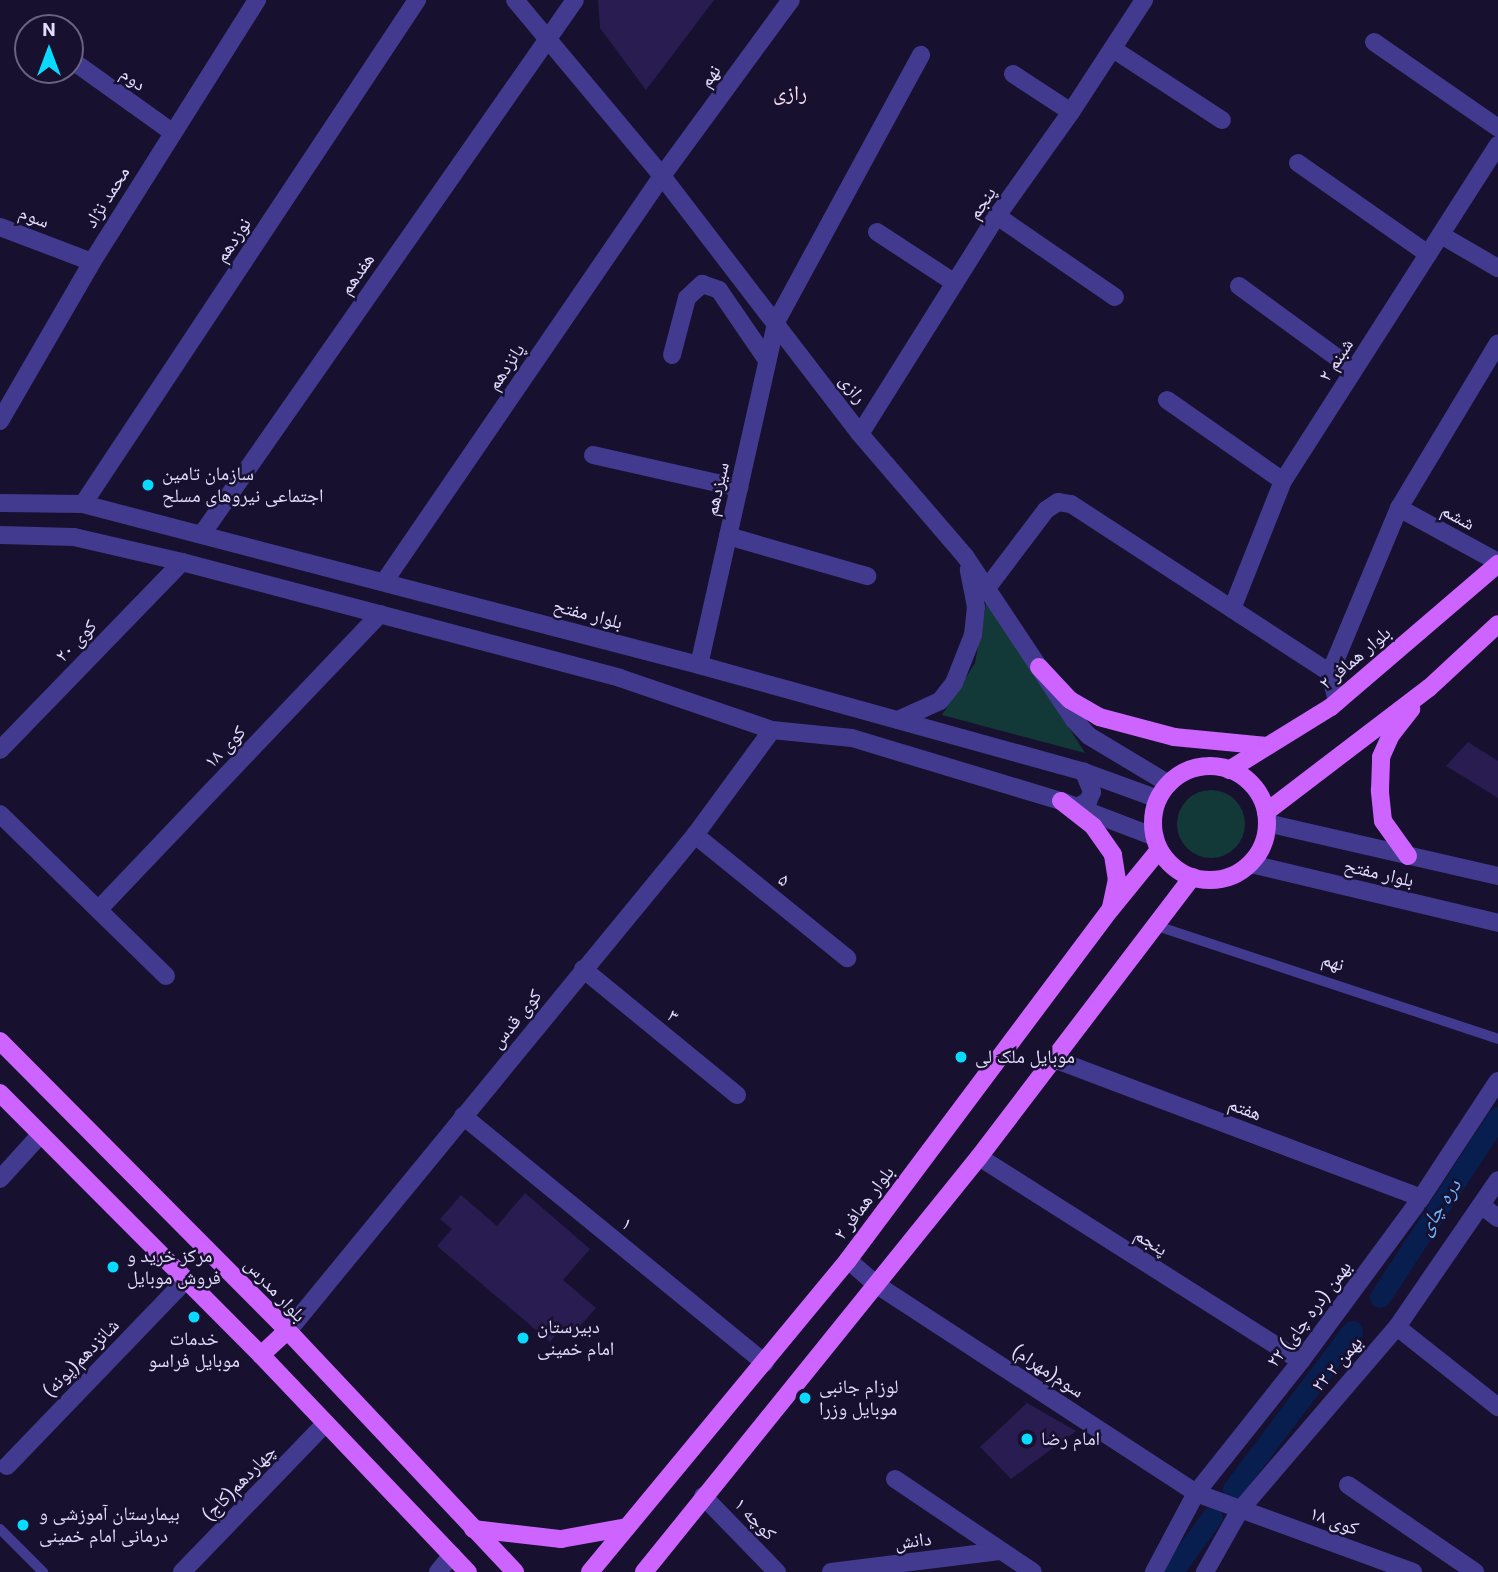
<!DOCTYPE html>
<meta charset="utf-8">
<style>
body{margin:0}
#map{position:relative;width:1498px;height:1572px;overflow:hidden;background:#17102e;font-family:Roboto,"Noto Naskh Arabic",sans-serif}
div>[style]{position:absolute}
.green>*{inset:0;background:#133838}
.round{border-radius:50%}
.canal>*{height:21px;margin:-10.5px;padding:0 10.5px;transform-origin:10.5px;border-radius:10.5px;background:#081e4f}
.building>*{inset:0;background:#291c50}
.service>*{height:10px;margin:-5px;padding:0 5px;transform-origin:5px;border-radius:5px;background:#413a8f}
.minor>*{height:18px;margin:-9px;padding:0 9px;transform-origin:9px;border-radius:9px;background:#413a8f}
.tertiary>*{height:18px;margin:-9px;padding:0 9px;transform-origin:9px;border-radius:9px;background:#413a8f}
.primary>*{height:18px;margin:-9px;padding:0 9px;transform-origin:9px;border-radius:9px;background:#cd64ff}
.primary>.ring{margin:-9px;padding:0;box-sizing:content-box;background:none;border:18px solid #cd64ff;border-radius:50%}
.dots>*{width:19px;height:19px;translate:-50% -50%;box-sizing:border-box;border:4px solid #17102e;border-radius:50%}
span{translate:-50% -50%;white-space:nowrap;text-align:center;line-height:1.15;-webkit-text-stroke:5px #17102e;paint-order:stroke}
.street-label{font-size:19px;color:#e3ddff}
.poi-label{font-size:19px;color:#e3ddff}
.left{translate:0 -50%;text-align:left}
.neighbourhood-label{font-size:21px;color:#ffdff2}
.water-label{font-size:21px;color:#6bb3ff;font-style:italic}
.north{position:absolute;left:14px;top:14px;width:70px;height:70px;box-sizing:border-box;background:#17102e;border:2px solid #696282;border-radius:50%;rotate:0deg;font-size:19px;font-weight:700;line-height:28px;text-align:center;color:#e3ddff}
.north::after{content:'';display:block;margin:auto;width:24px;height:32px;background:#09daff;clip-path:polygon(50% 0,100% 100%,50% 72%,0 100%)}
</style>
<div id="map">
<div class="green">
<i style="clip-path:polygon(987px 598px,1085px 753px,942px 715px,975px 663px)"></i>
<i class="round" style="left:1177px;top:790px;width:68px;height:68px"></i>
</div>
<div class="canal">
<i style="left:1380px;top:1297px;width:215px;rotate:-56.8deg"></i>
<i style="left:1233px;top:1489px;width:198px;rotate:-53deg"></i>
<i style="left:1172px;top:1572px;width:68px;rotate:-54deg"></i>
</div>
<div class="building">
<i style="clip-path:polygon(598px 0,714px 0,646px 90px,600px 28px)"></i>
<i style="clip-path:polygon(1468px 742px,1498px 761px,1498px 798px,1446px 766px)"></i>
<i style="clip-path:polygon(525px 1193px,590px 1249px,563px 1280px,596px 1308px,573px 1334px,564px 1326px,550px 1342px,437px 1246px,452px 1229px,440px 1219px,461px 1195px,497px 1226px)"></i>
<i style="clip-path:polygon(1027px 1403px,1076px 1431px,1011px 1479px,980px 1447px)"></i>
</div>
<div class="service">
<i style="left:1154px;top:925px;width:362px;rotate:18.3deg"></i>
<i style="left:0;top:1529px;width:61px;rotate:45deg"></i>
</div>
<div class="minor">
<i style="left:1374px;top:42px;width:151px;rotate:34.7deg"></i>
<i style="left:1113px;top:49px;width:130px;rotate:33.1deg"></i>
<i style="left:70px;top:59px;width:125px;rotate:35.6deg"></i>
<i style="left:1013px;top:74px;width:69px;rotate:33.2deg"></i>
<i style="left:1298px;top:163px;width:159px;rotate:35deg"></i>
<i style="left:997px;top:216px;width:143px;rotate:34.5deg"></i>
<i style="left:0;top:227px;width:98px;rotate:20.8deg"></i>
<i style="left:877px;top:232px;width:93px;rotate:33.2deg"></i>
<i style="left:1441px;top:235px;width:66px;rotate:30.1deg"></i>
<i style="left:1239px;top:286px;width:142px;rotate:36.1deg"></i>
<i style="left:672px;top:355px;width:59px;rotate:-75.3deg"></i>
<i style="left:687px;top:298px;width:21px;rotate:-43deg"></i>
<i style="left:702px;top:284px;width:18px;rotate:19deg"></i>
<i style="left:719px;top:290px;width:85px;rotate:55.6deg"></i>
<i style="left:1167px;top:400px;width:141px;rotate:34.9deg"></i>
<i style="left:0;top:421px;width:184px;rotate:-59.9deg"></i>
<i style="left:92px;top:262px;width:310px;rotate:-57.8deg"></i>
<i style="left:860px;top:434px;width:257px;rotate:-57.9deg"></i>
<i style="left:997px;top:216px;width:128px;rotate:-54.6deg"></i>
<i style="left:1071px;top:112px;width:134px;rotate:-56.9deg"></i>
<i style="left:593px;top:455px;width:150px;rotate:12.7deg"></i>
<i style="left:83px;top:504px;width:605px;rotate:-56.47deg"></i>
<i style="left:1399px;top:508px;width:113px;rotate:28.6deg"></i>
<i style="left:202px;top:534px;width:651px;rotate:-55.07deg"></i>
<i style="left:728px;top:536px;width:145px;rotate:16.1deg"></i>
<i style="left:384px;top:582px;width:492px;rotate:-55.6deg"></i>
<i style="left:662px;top:176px;width:218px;rotate:-53.8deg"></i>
<i style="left:987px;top:588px;width:98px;rotate:-52.9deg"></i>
<i style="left:1046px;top:510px;width:14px;rotate:-34deg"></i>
<i style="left:1058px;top:502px;width:13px;rotate:9deg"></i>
<i style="left:1071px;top:504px;width:309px;rotate:33.1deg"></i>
<i style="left:1330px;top:673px;width:30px;rotate:76deg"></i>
<i style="left:1232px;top:609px;width:138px;rotate:-68.3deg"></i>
<i style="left:1283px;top:481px;width:399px;rotate:-57.4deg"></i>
<i style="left:699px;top:665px;width:352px;rotate:-77.3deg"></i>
<i style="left:776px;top:322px;width:304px;rotate:-61.5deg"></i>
<i style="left:1330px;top:673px;width:179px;rotate:-67.3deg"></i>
<i style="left:1399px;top:508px;width:192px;rotate:-59deg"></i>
<i style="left:0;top:750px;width:262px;rotate:-45.9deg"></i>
<i style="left:0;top:814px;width:232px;rotate:44.3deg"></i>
<i style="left:695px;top:835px;width:196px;rotate:39deg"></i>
<i style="left:100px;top:908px;width:406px;rotate:-46.4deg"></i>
<i style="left:583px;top:969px;width:199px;rotate:39.3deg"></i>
<i style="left:1054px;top:1059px;width:392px;rotate:20.7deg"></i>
<i style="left:463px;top:1116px;width:390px;rotate:39.3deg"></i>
<i style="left:979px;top:1157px;width:381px;rotate:32.4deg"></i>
<i style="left:0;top:1179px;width:59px;rotate:-47.7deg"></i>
<i style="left:1482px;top:1206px;width:20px;rotate:37deg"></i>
<i style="left:848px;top:1260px;width:38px;rotate:41deg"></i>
<i style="left:877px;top:1285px;width:381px;rotate:33.1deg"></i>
<i style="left:1196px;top:1493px;width:231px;rotate:20deg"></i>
<i style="left:1397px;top:1327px;width:129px;rotate:38.4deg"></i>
<i style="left:288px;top:1331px;width:642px;rotate:-50.63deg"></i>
<i style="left:695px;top:835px;width:130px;rotate:-53.7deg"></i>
<i style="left:7px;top:1466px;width:258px;rotate:-46.1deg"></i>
<i style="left:895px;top:1479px;width:166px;rotate:34deg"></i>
<i style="left:1348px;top:1485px;width:154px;rotate:34.4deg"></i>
<i style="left:703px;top:1496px;width:106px;rotate:45.8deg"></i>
<i style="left:182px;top:1572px;width:207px;rotate:-46deg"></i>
<i style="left:438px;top:1572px;width:22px;rotate:-51deg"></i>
<i style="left:831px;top:1572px;width:170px;rotate:-7.1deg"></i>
<i style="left:1154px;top:1572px;width:89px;rotate:-62deg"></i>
<i style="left:1196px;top:1493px;width:169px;rotate:-51.5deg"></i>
<i style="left:1301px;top:1361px;width:202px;rotate:-53.6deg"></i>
<i style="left:1421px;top:1198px;width:140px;rotate:-56.7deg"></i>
<i style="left:1205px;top:1572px;width:71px;rotate:-60.6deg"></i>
<i style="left:1240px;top:1510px;width:241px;rotate:-49.4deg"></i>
<i style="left:1397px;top:1327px;width:178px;rotate:-55.5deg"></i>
</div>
<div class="tertiary">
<i style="left:515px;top:0;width:229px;rotate:50.1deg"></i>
<i style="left:662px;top:176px;width:325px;rotate:52.5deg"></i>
<i style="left:860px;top:434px;width:161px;rotate:49.3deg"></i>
<i style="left:965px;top:556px;width:197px;rotate:56.4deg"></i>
<i style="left:1074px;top:720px;width:22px;rotate:47deg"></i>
<i style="left:1089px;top:736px;width:93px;rotate:31deg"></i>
<i style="left:0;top:503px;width:83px;rotate:0.7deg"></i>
<i style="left:83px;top:504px;width:637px;rotate:14.65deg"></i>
<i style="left:699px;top:665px;width:400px;rotate:15.5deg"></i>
<i style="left:1084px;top:772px;width:79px;rotate:20deg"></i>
<i style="left:0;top:535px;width:74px;rotate:1.5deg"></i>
<i style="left:74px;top:537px;width:111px;rotate:13deg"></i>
<i style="left:182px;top:562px;width:453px;rotate:14.8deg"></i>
<i style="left:620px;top:678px;width:161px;rotate:18.9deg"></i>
<i style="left:772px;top:730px;width:80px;rotate:5.7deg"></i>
<i style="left:852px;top:738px;width:218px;rotate:16.8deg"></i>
<i style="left:1061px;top:801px;width:101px;rotate:21deg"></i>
<i style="left:898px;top:720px;width:46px;rotate:-24.3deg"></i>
<i style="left:940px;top:701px;width:23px;rotate:-52deg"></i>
<i style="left:954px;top:683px;width:52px;rotate:-68.4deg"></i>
<i style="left:973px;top:635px;width:28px;rotate:-84deg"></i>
<i style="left:976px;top:607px;width:38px;rotate:-101deg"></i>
<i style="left:1077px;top:807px;width:13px;rotate:-29deg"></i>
<i style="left:1088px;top:801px;width:10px;rotate:-66deg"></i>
<i style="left:1092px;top:792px;width:22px;rotate:-112deg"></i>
<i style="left:1267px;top:823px;width:237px;rotate:12.9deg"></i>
<i style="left:1251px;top:864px;width:254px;rotate:13.4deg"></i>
</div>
<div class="primary">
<i style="left:1039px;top:667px;width:45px;rotate:46.8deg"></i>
<i style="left:1070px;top:700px;width:34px;rotate:30deg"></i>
<i style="left:1099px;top:717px;width:78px;rotate:14.9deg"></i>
<i style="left:1174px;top:737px;width:93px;rotate:5.5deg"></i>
<i class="ring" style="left:1153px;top:766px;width:96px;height:96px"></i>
<i style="left:1229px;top:770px;width:120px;rotate:-31.7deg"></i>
<i style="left:1331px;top:707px;width:220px;rotate:-40.6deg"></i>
<i style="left:1061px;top:801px;width:41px;rotate:38deg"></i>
<i style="left:1093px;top:826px;width:35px;rotate:55deg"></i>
<i style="left:1113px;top:855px;width:24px;rotate:81deg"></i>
<i style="left:1117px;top:879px;width:29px;rotate:102deg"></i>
<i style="left:1266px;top:812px;width:205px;rotate:-37.3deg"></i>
<i style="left:1429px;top:688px;width:94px;rotate:-42.8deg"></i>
<i style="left:1408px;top:856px;width:43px;rotate:-125.5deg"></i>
<i style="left:1383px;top:821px;width:31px;rotate:-96deg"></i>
<i style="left:1380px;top:790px;width:33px;rotate:-88deg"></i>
<i style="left:1381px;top:757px;width:24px;rotate:-66deg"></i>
<i style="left:1391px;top:735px;width:33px;rotate:-52deg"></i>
<i style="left:0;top:1041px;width:409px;rotate:45.2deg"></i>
<i style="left:288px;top:1331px;width:331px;rotate:46.7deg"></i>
<i style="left:0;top:1093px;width:370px;rotate:45.1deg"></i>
<i style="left:261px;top:1355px;width:300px;rotate:46.4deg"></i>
<i style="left:261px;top:1355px;width:34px;rotate:-43deg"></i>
<i style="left:473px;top:1529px;width:89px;rotate:6.5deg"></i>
<i style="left:561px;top:1539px;width:67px;rotate:-10.3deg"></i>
<i style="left:590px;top:1572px;width:405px;rotate:-50.4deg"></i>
<i style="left:848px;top:1260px;width:437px;rotate:-53.2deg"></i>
<i style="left:1110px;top:910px;width:77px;rotate:-50.8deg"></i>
<i style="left:644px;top:1572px;width:533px;rotate:-51.09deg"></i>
<i style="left:979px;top:1157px;width:352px;rotate:-52.7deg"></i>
</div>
<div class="dots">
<i style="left:148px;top:485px;background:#09daff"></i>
<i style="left:961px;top:1057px;background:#09daff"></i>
<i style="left:113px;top:1267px;background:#09daff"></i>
<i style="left:194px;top:1317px;background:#09daff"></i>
<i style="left:523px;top:1338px;background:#09daff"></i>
<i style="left:805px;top:1398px;background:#09daff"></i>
<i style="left:1027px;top:1439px;background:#09daff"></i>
<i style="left:23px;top:1525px;background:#09daff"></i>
</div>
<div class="street-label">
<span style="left:710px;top:76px;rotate:-54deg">نهم</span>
<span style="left:133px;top:79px;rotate:36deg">دوم</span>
<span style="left:107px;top:197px;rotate:-58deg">محمد نژاد</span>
<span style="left:982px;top:203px;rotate:-56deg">پنجم</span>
<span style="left:34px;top:217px;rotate:21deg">سوم</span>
<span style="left:233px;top:240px;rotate:-56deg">نوزدهم</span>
<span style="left:357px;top:274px;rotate:-55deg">هفدهم</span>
<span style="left:1336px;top:360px;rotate:-57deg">شبنم ۲</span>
<span style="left:506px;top:367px;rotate:-56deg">پانزدهم</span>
<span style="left:853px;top:389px;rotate:53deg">رازی</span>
<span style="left:717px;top:489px;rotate:-77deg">سیزدهم</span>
<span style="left:1458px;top:517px;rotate:28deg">ششم</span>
<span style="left:588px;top:614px;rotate:15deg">بلوار مفتح</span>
<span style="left:76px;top:641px;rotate:-46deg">کوی ۲۰</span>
<span style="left:1355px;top:658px;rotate:-40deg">بلوار همافر ۲</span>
<span style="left:225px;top:747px;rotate:-46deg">کوی ۱۸</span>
<span style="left:1379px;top:873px;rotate:13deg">بلوار مفتح</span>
<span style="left:784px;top:880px;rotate:39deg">۵</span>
<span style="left:1333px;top:962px;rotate:18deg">نهم</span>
<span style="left:673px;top:1016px;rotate:39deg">۳</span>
<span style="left:516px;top:1019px;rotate:-51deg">کوی قدس</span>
<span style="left:1245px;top:1109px;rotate:21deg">هفتم</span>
<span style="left:864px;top:1203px;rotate:-53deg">بلوار همافر ۲</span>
<span style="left:627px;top:1224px;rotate:39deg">۱</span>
<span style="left:1151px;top:1242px;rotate:32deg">پنجم</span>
<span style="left:275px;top:1290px;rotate:47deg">بلوار مدرس</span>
<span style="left:1309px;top:1314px;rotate:-53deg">۲۲ بهمن (دره چای)</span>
<span style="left:81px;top:1358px;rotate:-46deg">شانزدهم(پونه)</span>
<span style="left:1337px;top:1364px;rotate:-49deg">۲۲ بهمن ۲</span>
<span style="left:1048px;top:1371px;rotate:33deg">سوم(مهرام)</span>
<span style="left:239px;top:1483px;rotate:-46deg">چهاردهم(کاج)</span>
<span style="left:755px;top:1519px;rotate:46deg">کوچه ۱</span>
<span style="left:1334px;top:1521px;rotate:20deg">کوی ۱۸</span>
<span style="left:913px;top:1541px;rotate:-7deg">دانش</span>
</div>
<div class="poi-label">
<span class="left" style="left:162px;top:485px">سازمان تامین<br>اجتماعی نیروهای مسلح</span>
<span class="left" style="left:975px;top:1057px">موبایل ملک لی</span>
<span class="left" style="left:127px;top:1267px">مرکز خرید و<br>فروش موبایل</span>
<span class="left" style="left:537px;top:1338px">دبیرستان<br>امام خمینی</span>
<span style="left:194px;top:1350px">خدمات<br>موبایل فراسو</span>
<span class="left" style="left:819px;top:1398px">لوزام جانبی<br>موبایل وزرا</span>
<span class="left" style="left:1041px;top:1439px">امام رضا</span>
<span class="left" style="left:39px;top:1525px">بیمارستان آموزشی و<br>درمانی امام خمینی</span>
</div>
<div class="neighbourhood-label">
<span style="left:790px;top:93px">رازی</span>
</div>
<div class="water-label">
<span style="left:1439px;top:1207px;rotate:-57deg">دره چای</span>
</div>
<div class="north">N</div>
</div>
